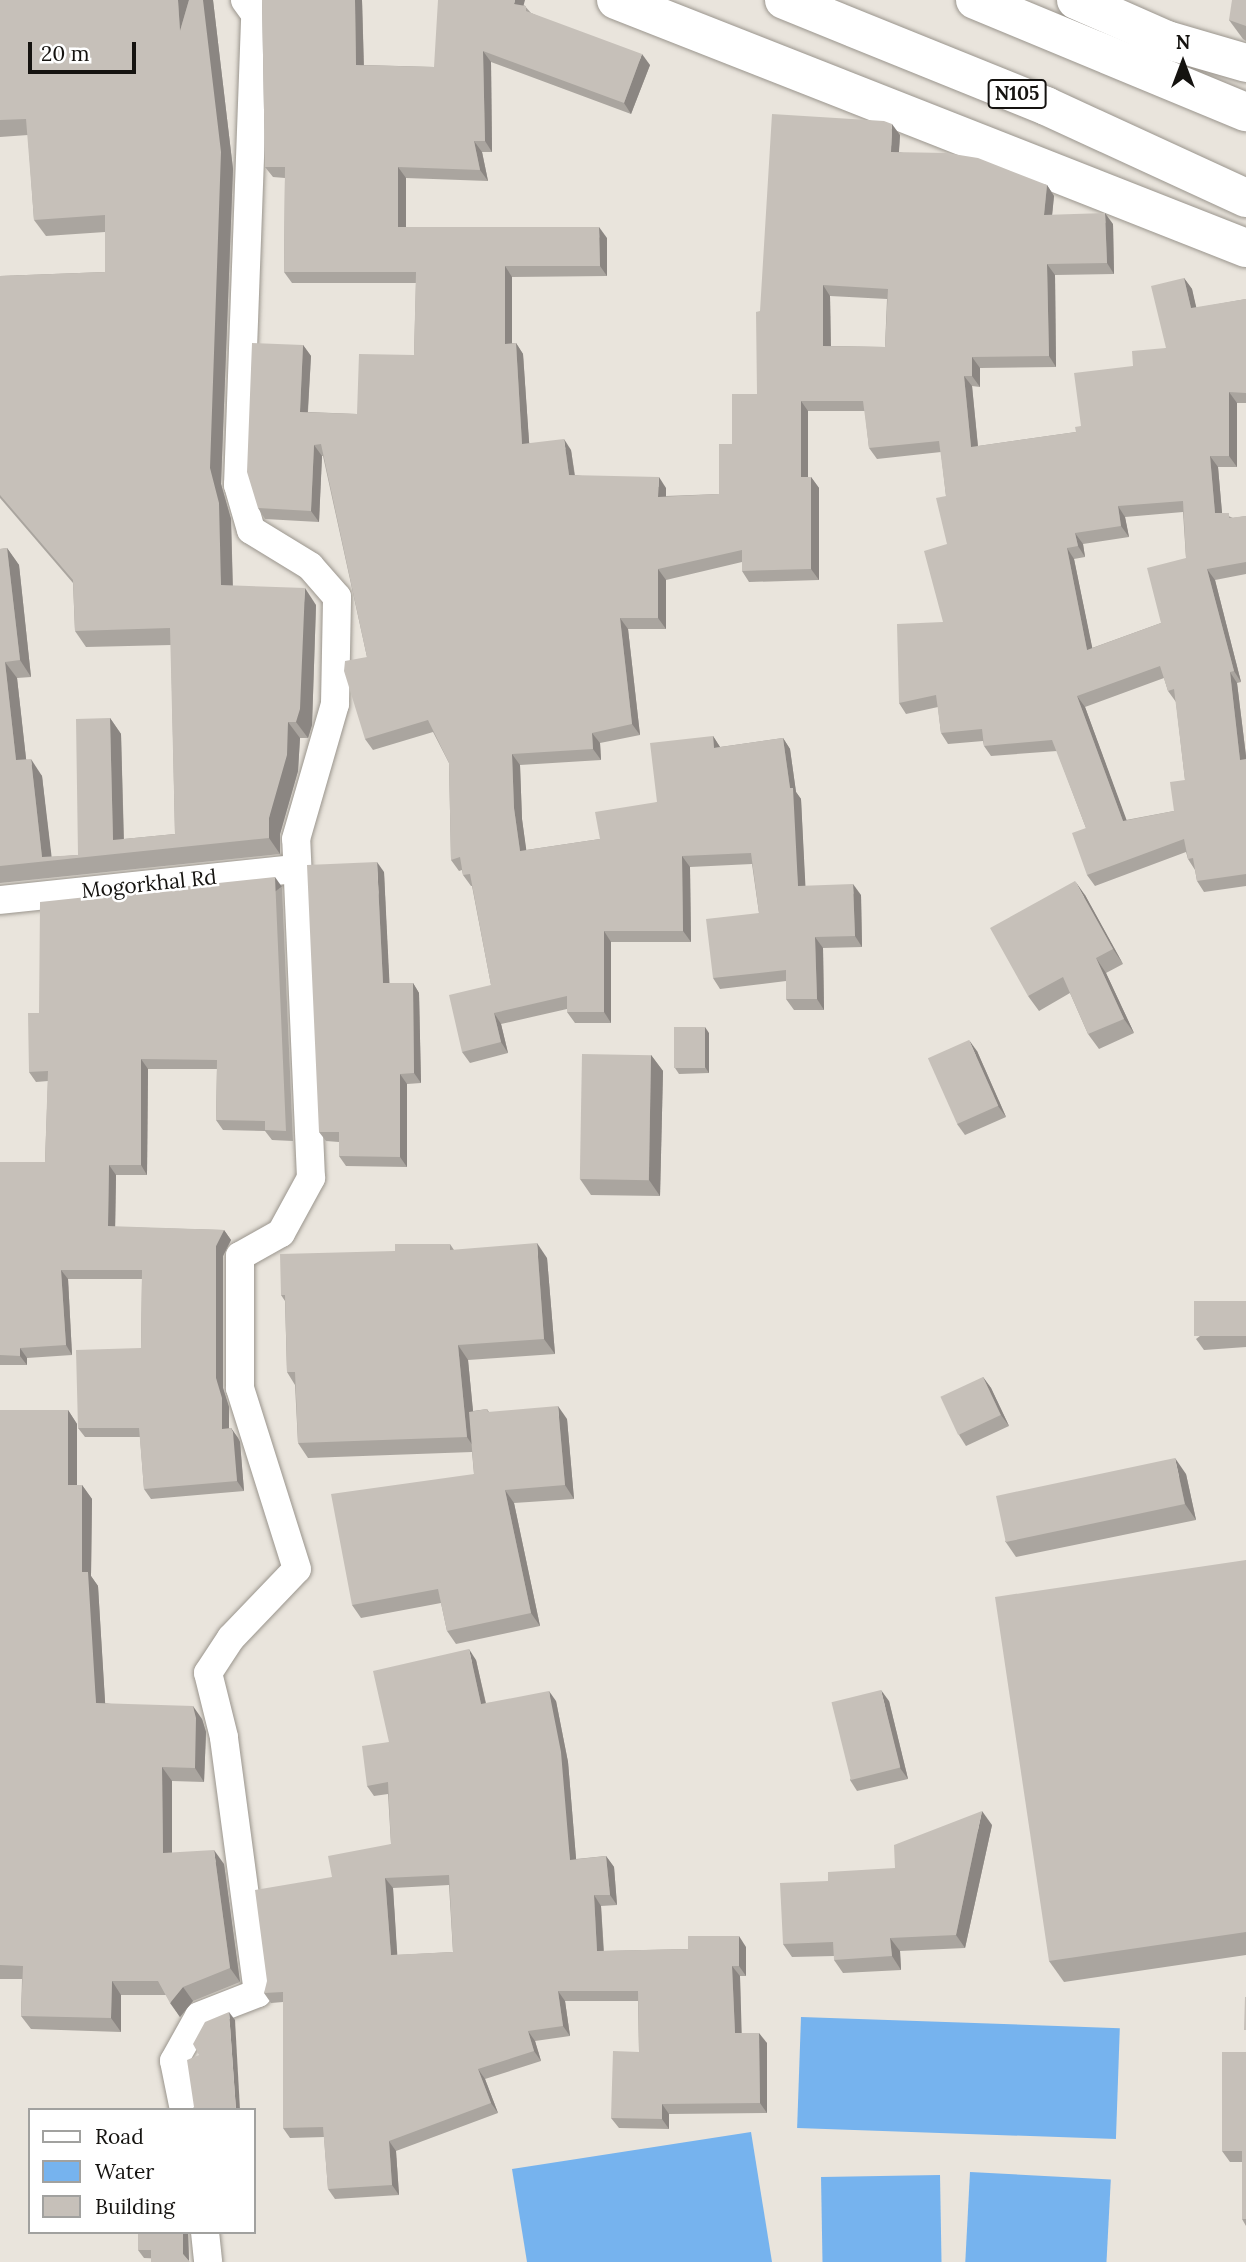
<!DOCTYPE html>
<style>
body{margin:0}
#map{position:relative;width:1246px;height:2262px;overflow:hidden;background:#e9e4dc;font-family:Lora,serif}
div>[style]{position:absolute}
.water>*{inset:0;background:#76b3ee;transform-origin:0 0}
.roads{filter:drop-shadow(0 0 2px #9a958d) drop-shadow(0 0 2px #9a958d)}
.street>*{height:28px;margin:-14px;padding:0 14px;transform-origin:14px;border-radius:14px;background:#fff}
.secondary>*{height:38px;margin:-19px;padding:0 19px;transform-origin:19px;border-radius:19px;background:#fff}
.highway>*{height:38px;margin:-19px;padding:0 19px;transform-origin:19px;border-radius:19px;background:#fff}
.wall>*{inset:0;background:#aaa59f}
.shaded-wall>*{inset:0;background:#8b8682;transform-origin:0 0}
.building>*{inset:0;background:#c6c0b9;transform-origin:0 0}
span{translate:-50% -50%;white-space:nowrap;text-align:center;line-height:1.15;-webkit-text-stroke:5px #fff;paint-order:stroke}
.shield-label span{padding:2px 5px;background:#fff;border:2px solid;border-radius:5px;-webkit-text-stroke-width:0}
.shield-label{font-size:19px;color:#151310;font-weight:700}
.street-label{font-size:21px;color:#151310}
.legend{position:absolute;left:28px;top:2108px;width:228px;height:126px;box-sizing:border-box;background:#fff;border:2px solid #a1a19f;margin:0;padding:9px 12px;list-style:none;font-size:21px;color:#151310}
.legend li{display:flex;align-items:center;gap:14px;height:35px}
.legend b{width:35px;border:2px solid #a1a19f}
.north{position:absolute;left:1148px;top:28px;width:70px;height:70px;-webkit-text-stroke:5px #fff;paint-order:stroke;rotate:0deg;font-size:19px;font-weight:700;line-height:28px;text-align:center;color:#151310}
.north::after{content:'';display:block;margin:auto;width:24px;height:32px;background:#151310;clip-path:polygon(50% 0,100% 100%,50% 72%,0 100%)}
.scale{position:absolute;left:28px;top:42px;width:108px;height:32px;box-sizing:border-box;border:4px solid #151310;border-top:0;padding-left:9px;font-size:21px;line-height:24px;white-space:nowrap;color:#151310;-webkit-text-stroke:5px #fff;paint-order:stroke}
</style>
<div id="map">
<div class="water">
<i style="left:801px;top:2017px;width:319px;height:111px;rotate:2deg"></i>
<i style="clip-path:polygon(751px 2132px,772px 2262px,527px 2262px,512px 2169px)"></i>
<i style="left:970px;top:2172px;width:141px;height:90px;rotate:3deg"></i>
<i style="left:940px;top:2175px;width:87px;height:119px;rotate:89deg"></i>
</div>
<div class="roads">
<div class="street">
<i style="left:0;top:900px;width:299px;rotate:-6deg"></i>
<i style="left:184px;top:2110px;width:50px;rotate:-101.5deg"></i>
<i style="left:174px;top:2061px;width:51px;rotate:-60.9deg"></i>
<i style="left:199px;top:2016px;width:63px;rotate:-21.3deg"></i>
<i style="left:258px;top:1993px;width:258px;rotate:-97.6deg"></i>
<i style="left:224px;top:1737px;width:66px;rotate:-104deg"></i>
<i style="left:208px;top:1673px;width:42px;rotate:-56.7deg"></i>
<i style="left:231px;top:1638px;width:95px;rotate:-46.3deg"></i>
<i style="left:297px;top:1569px;width:190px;rotate:-107.5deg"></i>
<i style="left:240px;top:1388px;width:132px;rotate:-90deg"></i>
<i style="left:240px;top:1256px;width:47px;rotate:-29.3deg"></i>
<i style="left:281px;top:1233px;width:63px;rotate:-61.4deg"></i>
<i style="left:311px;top:1178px;width:339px;rotate:-92.5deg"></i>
<i style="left:296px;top:839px;width:141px;rotate:-73.9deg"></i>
<i style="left:335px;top:704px;width:107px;rotate:-88.9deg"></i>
<i style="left:337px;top:597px;width:41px;rotate:-131.1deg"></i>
<i style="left:310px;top:566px;width:69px;rotate:-148.6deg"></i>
<i style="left:251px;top:530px;width:47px;rotate:-106.1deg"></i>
<i style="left:238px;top:485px;width:471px;rotate:-87.9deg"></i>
<i style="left:255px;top:14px;width:17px;rotate:-126deg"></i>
<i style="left:205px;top:2232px;width:30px;rotate:84deg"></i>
</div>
<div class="secondary">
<i style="left:616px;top:0;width:677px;rotate:21.49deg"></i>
<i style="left:1076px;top:0;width:99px;rotate:23.7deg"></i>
<i style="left:1167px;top:40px;width:82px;rotate:16.2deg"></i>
</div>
<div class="highway">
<i style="left:784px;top:0;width:283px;rotate:22deg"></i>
<i style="left:1046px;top:106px;width:220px;rotate:24.7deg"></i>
<i style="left:975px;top:0;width:293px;rotate:22.5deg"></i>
</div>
</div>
<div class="wall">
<i style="clip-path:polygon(0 0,213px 0,233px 169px,221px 484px,231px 519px,233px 586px,316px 605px,312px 725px,308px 738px,300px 738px,298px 771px,280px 834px,280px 854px,0 883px,0 549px,7px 548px,19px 565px,31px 677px,17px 678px,26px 759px,42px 776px,51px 857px,78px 855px,110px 718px,121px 734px,124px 839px,175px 834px,171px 645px,86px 647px,75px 631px,73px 583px,0 498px,0 276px,105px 272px,105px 232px,46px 236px,34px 220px,28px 135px,0 137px)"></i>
<i style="clip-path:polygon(evenodd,262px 0,362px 0,364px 65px,434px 67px,524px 5px,531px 13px,650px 65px,631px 114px,491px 62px,492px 152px,482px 152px,488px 181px,406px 178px,406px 227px,607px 238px,607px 276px,512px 277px,512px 343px,516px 343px,523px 354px,529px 443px,571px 450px,575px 475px,666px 488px,666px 496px,719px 494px,732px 444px,757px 394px,760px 311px,900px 135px,899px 152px,1047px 185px,1054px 196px,1052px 215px,1113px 224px,1114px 274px,1055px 275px,1056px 367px,980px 368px,980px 387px,972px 386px,978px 446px,1076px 432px,1133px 366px,1166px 348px,1184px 278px,1192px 289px,1196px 308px,1246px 299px,1246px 403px,1237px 403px,1237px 467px,1218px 467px,1222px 513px,1233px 518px,1246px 516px,1246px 574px,1215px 580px,1241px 682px,1237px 683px,1246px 756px,1246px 886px,1204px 892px,1197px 881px,1195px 870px,1188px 859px,1186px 852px,1095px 886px,1087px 875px,1086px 828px,1057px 751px,991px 756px,984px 746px,983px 741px,948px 744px,941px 733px,938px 707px,906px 714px,899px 703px,943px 622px,947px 544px,946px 496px,941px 452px,877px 459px,869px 448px,865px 411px,808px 411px,808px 477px,811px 477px,819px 488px,819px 580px,749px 582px,742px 571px,742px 562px,666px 580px,666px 629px,628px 629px,640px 735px,600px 743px,601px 760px,520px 765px,522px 819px,526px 850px,600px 839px,657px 802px,713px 736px,720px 747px,783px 738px,790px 749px,796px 792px,801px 799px,805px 886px,861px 895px,862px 947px,823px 948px,824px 1010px,794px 1010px,786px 999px,786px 981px,720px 989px,713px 978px,759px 913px,752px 864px,690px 867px,691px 942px,611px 942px,611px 1023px,575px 1023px,567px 1012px,567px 1009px,501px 1024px,508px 1053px,470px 1063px,462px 1052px,491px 985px,472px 886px,471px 886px,463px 875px,462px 870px,459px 871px,451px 860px,449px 763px,433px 732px,373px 750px,365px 739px,367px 657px,323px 456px,322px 456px,319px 522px,265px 519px,258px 508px,303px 345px,311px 356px,308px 412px,357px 414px,414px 355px,416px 283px,292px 283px,284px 272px,285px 178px,273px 177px,265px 167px,262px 0,830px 296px,887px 299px,885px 347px,831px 346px,830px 296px,262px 0,1183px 512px,1186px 558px,1161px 623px,1092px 648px,1074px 559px,1085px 557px,1083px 544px,1129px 537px,1125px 517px,1183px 512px,262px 0,1164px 678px,1168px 691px,1176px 702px,1185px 780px,1174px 811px,1126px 820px,1085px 707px,1164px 678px)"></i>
<i style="clip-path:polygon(1246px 0,1246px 41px,1243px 39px,1229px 20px)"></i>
<i style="clip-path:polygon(384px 872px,389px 983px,413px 983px,419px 993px,421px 1083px,407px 1084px,407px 1167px,346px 1166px,339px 1156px,339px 1142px,326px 1141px,319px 1132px)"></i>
<i style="clip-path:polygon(282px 887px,293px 1141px,272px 1140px,265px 1131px,223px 1130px,216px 1120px,217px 1069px,148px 1069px,147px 1175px,116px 1175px,115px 1227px,224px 1230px,231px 1240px,223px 1256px,223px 1388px,229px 1407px,229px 1428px,231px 1428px,238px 1438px,240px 1442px,244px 1491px,151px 1499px,144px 1489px,140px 1437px,85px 1437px,78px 1428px,141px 1348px,142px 1279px,68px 1279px,72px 1355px,27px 1358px,27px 1365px,0 1365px,0 1162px,45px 1162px,48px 1081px,36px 1082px,29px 1072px,39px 1013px)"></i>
<i style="clip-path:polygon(1085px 895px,1123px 964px,1106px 973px,1134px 1033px,1099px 1049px,1088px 1034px,1070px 993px,1039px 1011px,1028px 996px)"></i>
<i style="clip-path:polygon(709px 1033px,709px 1073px,679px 1074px,675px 1068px)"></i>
<i style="clip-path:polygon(977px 1051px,1006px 1117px,965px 1135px,957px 1124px)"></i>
<i style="clip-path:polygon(651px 1055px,663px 1071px,660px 1196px,591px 1195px,580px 1179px)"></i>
<i style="clip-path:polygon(450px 1244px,454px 1250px,547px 1258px,555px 1354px,468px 1360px,473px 1411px,487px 1409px,489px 1412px,567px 1419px,574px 1499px,514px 1503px,540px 1626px,456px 1644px,447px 1631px,441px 1603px,361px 1618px,352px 1605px,474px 1474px,472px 1452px,308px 1458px,298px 1443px,295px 1385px,287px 1372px,285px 1301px,281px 1295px,395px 1251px)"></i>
<i style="clip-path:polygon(1246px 1301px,1246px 1347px,1204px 1350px,1196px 1339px)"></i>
<i style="clip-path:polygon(983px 1377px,991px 1388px,1009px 1426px,966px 1446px,959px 1435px)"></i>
<i style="clip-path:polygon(0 1410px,68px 1410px,77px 1424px,77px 1485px,82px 1485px,92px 1499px,91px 1576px,98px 1586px,105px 1703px,202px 1719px,206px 1732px,204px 1782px,172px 1781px,172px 1853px,224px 1864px,240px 1982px,193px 2001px,180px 2017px,166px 1995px,121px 1995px,121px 2032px,31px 2029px,21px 2016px,22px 1979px,0 1979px)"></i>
<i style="clip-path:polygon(1186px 1474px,1196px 1520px,1016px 1557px,1005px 1541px)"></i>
<i style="clip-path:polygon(1246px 1560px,1246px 1955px,1064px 1982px,1049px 1961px)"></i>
<i style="clip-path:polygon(evenodd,476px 1660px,486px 1703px,556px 1701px,568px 1762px,576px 1859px,606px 1856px,614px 1867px,617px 1905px,601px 1906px,604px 1951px,688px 1949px,746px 1947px,746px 1976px,740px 1976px,741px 2033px,767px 2043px,767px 2113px,669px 2114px,669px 2129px,619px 2128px,611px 2118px,639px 2052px,638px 2001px,565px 2001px,570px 2036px,535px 2041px,541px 2061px,485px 2079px,498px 2113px,396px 2151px,399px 2195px,335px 2199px,328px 2189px,324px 2137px,290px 2138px,283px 2128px,283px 2002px,271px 2003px,264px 1993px,332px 1877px,391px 1844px,388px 1794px,374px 1796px,367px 1786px,389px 1742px,476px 1660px,449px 1885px,453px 1952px,397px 1955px,393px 1888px,449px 1885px)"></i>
<i style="clip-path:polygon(889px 1701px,908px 1779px,857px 1791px,850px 1780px)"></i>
<i style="clip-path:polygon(992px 1825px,965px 1948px,900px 1951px,901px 1970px,843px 1973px,834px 1960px,834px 1956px,792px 1957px,783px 1944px,895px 1868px)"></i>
<i style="clip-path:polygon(1246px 2052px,1246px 2226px,1242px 2219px,1242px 2162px,1230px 2162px,1222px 2151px)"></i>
<i style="clip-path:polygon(138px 2232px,188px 2232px,189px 2260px,144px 2258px,138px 2250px)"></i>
</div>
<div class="shaded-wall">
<i style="clip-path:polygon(178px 0,189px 0,180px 31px)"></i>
<i style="clip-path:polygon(203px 0,213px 0,233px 169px,221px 484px,231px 519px,233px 602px,221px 585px,210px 468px)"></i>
<i style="clip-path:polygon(355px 0,362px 0,364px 76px,356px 65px)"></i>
<i style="clip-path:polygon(515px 0,525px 0,521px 15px,514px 4px)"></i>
<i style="clip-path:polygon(483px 51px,491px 62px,492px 152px,485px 141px)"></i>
<i style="clip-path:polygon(642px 54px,650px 65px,631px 114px,624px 103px)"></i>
<i style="clip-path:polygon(892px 124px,900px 135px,898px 163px,891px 152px)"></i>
<i style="clip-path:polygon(474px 141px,482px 152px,488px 181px,480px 170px)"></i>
<i style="clip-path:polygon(398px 167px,406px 178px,406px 238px,398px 227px)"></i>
<i style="clip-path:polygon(1047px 185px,1054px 196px,1051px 226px,1044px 215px)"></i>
<i style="clip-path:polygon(1105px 213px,1113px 224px,1114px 274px,1107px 263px)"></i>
<i style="clip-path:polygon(599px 227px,607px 238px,607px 276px,600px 266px)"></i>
<i style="clip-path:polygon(1047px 264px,1055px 275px,1056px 367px,1049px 356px)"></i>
<i style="clip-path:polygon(505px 266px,512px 277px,512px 354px,505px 344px)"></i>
<i style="clip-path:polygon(1184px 278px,1192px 289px,1199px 319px,1191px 308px)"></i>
<i style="clip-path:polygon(823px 285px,830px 296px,831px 357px,823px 346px)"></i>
<i style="clip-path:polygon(516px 343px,523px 354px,530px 455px,522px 444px)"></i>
<i style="clip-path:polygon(303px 345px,311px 356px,307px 423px,300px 412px)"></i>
<i style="clip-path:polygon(972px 357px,980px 368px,980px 387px,972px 376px)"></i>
<i style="clip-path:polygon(964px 376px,972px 386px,979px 458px,971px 447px)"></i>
<i style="clip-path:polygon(1229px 392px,1237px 403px,1237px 467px,1229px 456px)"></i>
<i style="clip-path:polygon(801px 401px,808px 411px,808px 488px,801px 477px)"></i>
<i style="clip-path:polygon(564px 439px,571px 450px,576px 486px,569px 475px)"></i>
<i style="clip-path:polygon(314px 445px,322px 456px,319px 522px,311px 511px)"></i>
<i style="clip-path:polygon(1210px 456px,1218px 467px,1223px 524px,1215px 513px)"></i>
<i style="clip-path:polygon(659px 477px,666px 488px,666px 508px,658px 497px)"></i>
<i style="clip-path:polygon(811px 477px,819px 488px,819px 580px,811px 569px)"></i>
<i style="clip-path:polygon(1118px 506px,1125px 517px,1129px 537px,1121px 526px)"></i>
<i style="clip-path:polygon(1075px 533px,1083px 544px,1085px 557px,1078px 546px)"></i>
<i style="clip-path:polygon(7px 548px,19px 565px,31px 677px,20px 660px)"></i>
<i style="clip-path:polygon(1067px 548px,1074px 559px,1095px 661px,1087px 650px)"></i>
<i style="clip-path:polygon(658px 569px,666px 580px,666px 629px,658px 618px)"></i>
<i style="clip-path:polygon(1207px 569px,1215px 580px,1241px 682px,1234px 671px)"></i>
<i style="clip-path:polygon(305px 588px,316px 605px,312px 725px,308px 738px,296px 722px)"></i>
<i style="clip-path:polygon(620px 618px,628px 629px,640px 735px,632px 724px)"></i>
<i style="clip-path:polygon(5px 662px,17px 678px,28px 776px,16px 760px)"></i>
<i style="clip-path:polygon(1230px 672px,1237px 683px,1246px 756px,1246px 769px,1240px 760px)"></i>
<i style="clip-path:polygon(1077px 696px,1085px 707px,1131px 832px,1123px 821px)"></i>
<i style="clip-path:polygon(110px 718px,121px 734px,124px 853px,113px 840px)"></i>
<i style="clip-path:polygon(288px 722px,300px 738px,298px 771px,280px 834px,280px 854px,269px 838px,269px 818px)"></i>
<i style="clip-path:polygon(592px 733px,600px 743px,601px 760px,593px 749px)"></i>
<i style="clip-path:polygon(713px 736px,720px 747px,714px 748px)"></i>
<i style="clip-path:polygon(783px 738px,790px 749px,796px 792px,801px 799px,806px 897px,798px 886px,790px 788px)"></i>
<i style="clip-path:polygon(512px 754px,520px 765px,522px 819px,528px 862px,520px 851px,514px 808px)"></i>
<i style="clip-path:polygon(31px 759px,42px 776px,52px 860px,42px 857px)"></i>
<i style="clip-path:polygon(682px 856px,690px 867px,691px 942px,683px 931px)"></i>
<i style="clip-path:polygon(377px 862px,384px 872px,390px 993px,383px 983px)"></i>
<i style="left:275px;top:877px;width:12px;height:254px;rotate:55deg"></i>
<i style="clip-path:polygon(1075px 881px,1085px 895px,1123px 964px,1113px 949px)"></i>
<i style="clip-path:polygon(853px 884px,861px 895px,862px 947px,855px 936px)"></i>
<i style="clip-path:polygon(604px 931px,611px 942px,611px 1023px,604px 1012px)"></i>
<i style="clip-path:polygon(815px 937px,823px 948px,824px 1010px,817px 999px)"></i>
<i style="clip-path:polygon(1096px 958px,1106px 973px,1134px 1033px,1124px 1019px)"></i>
<i style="clip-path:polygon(413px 983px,419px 993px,421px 1083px,414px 1073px)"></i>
<i style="clip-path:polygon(494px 1013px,501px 1024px,508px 1053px,501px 1042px)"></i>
<i style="clip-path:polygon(705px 1027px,709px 1033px,709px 1073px,705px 1067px)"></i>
<i style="clip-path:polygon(969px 1040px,977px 1051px,1006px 1117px,998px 1106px)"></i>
<i style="clip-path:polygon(651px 1055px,663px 1071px,660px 1196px,649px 1180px)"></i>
<i style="clip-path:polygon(141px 1059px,148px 1069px,147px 1175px,141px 1165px)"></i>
<i style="clip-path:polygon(400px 1074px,407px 1084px,407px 1167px,400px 1157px)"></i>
<i style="clip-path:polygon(109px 1165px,116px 1175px,115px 1236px,108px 1226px)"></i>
<i style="clip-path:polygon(224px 1230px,231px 1240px,223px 1256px,223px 1388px,229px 1407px,229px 1439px,222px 1429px,216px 1378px,216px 1246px)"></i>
<i style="clip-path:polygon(537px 1243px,547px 1258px,555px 1354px,544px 1339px)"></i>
<i style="clip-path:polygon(61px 1270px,68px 1279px,72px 1355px,66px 1345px)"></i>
<i style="clip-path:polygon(458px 1345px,468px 1360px,477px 1452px,467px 1437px)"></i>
<i style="clip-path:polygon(20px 1348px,27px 1358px,27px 1365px,20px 1356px)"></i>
<i style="clip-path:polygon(983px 1377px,991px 1388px,1009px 1426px,1001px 1415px)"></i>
<i style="clip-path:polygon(558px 1406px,567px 1419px,574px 1499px,565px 1485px)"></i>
<i style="clip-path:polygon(68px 1410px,77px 1424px,77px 1499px,68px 1485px)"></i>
<i style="clip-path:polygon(231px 1428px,238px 1438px,240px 1442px,244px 1491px,237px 1481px)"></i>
<i style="clip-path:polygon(1175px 1458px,1186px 1474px,1196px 1520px,1185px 1504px)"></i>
<i style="clip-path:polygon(82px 1485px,92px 1499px,91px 1576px,98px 1586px,106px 1717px,96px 1703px,82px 1572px)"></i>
<i style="clip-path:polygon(505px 1490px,514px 1503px,540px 1626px,531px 1613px)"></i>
<i style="clip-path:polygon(469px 1649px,476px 1660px,488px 1714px,481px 1704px)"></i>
<i style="clip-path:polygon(881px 1690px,889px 1701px,908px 1779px,900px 1768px)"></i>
<i style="clip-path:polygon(549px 1691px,556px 1701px,568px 1762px,577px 1870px,570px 1860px)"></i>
<i style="clip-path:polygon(193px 1706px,202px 1719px,206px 1732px,204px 1782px,195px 1768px)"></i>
<i style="clip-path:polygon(162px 1767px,172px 1781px,172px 1867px,163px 1853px)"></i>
<i style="clip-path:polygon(982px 1811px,992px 1825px,965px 1948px,956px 1935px)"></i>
<i style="clip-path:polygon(214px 1850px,224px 1864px,240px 1982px,230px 1968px)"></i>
<i style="clip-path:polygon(606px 1856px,614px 1867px,617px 1905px,610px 1895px)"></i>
<i style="clip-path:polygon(385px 1878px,393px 1888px,398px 1966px,391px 1955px)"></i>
<i style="clip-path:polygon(594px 1895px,601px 1906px,604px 1961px,597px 1951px)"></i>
<i style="clip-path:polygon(739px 1936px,746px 1947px,746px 1976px,739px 1966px)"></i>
<i style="clip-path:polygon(890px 1938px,900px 1951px,901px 1970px,892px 1956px)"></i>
<i style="clip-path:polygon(732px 1966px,740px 1976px,742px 2043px,735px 2033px)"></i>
<i style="clip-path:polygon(112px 1981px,121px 1995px,121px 2032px,111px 2018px)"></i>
<i style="clip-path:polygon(183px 1987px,193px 2001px,180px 2017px,170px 2003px)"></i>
<i style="clip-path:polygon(558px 1991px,565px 2001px,570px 2036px,563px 2026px)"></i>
<i style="clip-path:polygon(229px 2012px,235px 2020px,240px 2110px,236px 2110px)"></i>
<i style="clip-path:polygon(528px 2031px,535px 2041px,541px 2061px,534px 2051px)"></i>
<i style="clip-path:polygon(759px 2033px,767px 2043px,767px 2113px,760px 2103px)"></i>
<i style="clip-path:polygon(478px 2069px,485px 2079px,498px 2113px,491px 2103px)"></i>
<i style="clip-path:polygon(662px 2104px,669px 2114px,669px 2129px,662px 2119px)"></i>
<i style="clip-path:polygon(389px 2141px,396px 2151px,399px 2195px,392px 2185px)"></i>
<i style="clip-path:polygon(183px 2232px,188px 2232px,189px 2262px,183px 2254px)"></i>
</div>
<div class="building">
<i style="clip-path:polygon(0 0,178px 0,180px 31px,189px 0,203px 0,221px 152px,210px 468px,219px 503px,221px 585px,305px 588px,300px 709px,296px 722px,288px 722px,287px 755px,269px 818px,269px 838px,0 866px,0 549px,7px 548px,20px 660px,5px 662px,16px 760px,31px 759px,42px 857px,78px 855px,76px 719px,110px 718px,113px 840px,175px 834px,170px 628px,75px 631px,73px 580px,0 495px,0 276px,105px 272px,105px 215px,34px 220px,26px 119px,0 120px)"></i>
<i style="clip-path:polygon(evenodd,262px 0,355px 0,356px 65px,434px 67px,438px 0,515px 0,514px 4px,526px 6px,526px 11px,642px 54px,624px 103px,483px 51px,485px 141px,474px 141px,480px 170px,398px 167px,398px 227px,599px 227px,600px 266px,505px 266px,505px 344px,516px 343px,522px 444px,564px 439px,569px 475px,659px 477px,658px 497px,719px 494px,719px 444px,732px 444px,732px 394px,757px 394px,756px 312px,760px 311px,772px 114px,884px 121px,892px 124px,891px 152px,947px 153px,978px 158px,1047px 185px,1044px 215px,1105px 213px,1107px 263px,1047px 264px,1049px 356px,972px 357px,972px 376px,964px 376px,971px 447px,1076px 432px,1075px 427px,1081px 426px,1074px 373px,1133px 366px,1132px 351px,1166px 348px,1151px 286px,1184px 278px,1191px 308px,1246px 299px,1246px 393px,1229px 392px,1229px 456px,1210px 456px,1215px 513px,1229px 513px,1229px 518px,1246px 516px,1246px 562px,1207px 569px,1234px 671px,1230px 672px,1240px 760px,1246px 759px,1246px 874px,1197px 881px,1193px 858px,1188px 859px,1184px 839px,1087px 875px,1072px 833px,1086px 828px,1052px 740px,984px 746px,982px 729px,941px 733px,936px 695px,899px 703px,897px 624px,943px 622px,924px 551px,947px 544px,936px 498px,946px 496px,939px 441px,869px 448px,863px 401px,801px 401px,801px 477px,811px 477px,811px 569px,742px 571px,742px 550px,658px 569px,658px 618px,620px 618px,632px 724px,592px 733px,593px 749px,512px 754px,514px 808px,520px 851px,600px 839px,595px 812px,657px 802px,650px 743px,713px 736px,714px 748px,783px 738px,790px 788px,793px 788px,798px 886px,853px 884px,855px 936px,815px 937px,817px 999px,786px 999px,786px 970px,713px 978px,706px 919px,759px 913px,751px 853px,682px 856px,683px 931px,604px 931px,604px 1012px,567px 1012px,567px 996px,494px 1013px,501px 1042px,462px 1052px,449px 995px,491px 985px,470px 874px,463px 875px,460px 857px,451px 860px,449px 763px,428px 720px,365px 739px,344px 671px,345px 661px,367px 657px,321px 444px,314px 445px,311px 511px,258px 508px,247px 472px,252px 343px,303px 345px,300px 412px,357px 414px,359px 354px,414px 355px,416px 272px,284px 272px,285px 167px,265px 167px,262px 0,823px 285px,888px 289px,885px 347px,823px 346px,823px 285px,262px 0,1183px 501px,1186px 558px,1147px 568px,1161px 623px,1087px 650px,1067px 548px,1078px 546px,1075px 533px,1121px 526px,1118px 506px,1183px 501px,262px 0,1160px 666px,1168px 691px,1174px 689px,1185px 780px,1170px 782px,1174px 811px,1123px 821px,1077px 696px,1160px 666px)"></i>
<i style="clip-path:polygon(1232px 0,1246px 0,1246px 26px,1229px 20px)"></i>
<i style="clip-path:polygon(377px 862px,383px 983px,413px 983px,414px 1073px,400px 1074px,400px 1157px,339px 1156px,339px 1132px,319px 1132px,307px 865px)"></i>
<i style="clip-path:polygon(275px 877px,286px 1131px,265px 1130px,265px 1121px,216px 1120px,217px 1060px,141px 1059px,141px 1165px,109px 1165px,108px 1226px,224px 1230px,216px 1246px,216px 1378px,222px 1398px,222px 1429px,231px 1428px,233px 1432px,237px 1481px,144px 1489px,139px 1428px,78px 1428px,76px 1350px,141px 1348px,142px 1270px,61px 1270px,66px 1345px,20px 1348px,20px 1356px,0 1355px,0 1162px,45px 1162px,48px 1071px,29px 1072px,28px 1013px,39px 1013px,40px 902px)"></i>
<i style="clip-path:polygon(1075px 881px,1113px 949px,1096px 958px,1124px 1019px,1088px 1034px,1063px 977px,1028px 996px,990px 928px)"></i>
<i style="left:674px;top:1027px;width:31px;height:41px"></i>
<i style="left:969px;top:1040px;width:72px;height:45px;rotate:66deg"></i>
<i style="left:582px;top:1054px;width:69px;height:125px;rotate:1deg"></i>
<i style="clip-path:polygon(537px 1243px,544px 1339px,458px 1345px,467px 1437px,298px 1443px,295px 1372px,287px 1372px,285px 1295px,281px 1295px,280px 1254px,395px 1251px,395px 1244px,450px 1244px,450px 1250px)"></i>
<i style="left:1246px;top:1301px;width:35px;height:52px;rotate:90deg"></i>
<i style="left:983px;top:1377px;width:42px;height:47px;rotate:65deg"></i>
<i style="clip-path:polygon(558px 1406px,565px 1485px,505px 1490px,531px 1613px,447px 1631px,438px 1589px,352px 1605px,331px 1494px,474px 1474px,469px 1412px,487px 1409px,488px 1412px)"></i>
<i style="clip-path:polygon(0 1410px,68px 1410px,68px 1485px,82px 1485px,82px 1572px,88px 1572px,96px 1703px,193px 1706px,196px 1718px,195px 1768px,162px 1767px,163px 1853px,214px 1850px,230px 1968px,183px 1987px,170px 2003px,158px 1981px,112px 1981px,111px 2018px,21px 2016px,23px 1966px,0 1965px)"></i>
<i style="left:1175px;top:1458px;width:47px;height:183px;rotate:78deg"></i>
<i style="clip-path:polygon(1246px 1560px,1246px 1932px,1049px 1961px,995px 1597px)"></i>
<i style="clip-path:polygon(evenodd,469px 1649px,481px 1704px,549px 1691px,561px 1752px,570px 1860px,606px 1856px,610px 1895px,594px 1895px,597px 1951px,688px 1949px,688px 1936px,739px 1936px,739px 1966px,732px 1966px,735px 2033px,759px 2033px,760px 2103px,662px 2104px,662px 2119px,611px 2118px,613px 2051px,639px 2052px,638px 1991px,558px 1991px,563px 2026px,528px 2031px,534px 2051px,478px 2069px,491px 2103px,389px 2141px,392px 2185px,328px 2189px,323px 2127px,283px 2128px,283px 1992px,264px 1993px,267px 1981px,255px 1890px,332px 1877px,328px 1856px,391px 1844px,388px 1782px,367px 1786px,362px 1746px,389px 1742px,373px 1671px,469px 1649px,449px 1875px,453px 1952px,391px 1955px,385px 1878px,449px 1875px)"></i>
<i style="left:881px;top:1690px;width:80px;height:51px;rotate:76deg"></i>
<i style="clip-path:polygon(982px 1811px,956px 1935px,890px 1938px,892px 1956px,834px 1960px,833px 1942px,783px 1944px,780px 1883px,828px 1881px,828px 1872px,895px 1868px,894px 1845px)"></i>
<i style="clip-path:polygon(1245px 1997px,1246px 1997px,1246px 2030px,1244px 2030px)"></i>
<i style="clip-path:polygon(229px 2012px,236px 2110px,191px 2110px,194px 2107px,187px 2060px,199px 2055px,193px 2044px,205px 2022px)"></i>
<i style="clip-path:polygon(1222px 2052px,1246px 2052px,1246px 2219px,1242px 2219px,1242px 2151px,1222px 2151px)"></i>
<i style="clip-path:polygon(138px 2232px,183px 2232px,183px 2254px,190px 2262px,151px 2262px,151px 2250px,138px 2250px)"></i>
</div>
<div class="shield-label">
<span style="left:1017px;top:94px">N105</span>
</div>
<div class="street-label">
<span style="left:149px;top:884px;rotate:-6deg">Mogorkhal Rd</span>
</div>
<ul class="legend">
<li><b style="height:9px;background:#fff"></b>Road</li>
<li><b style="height:19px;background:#76b3ee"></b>Water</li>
<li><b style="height:19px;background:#c6c0b9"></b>Building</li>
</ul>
<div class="north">N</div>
<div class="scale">20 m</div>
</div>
